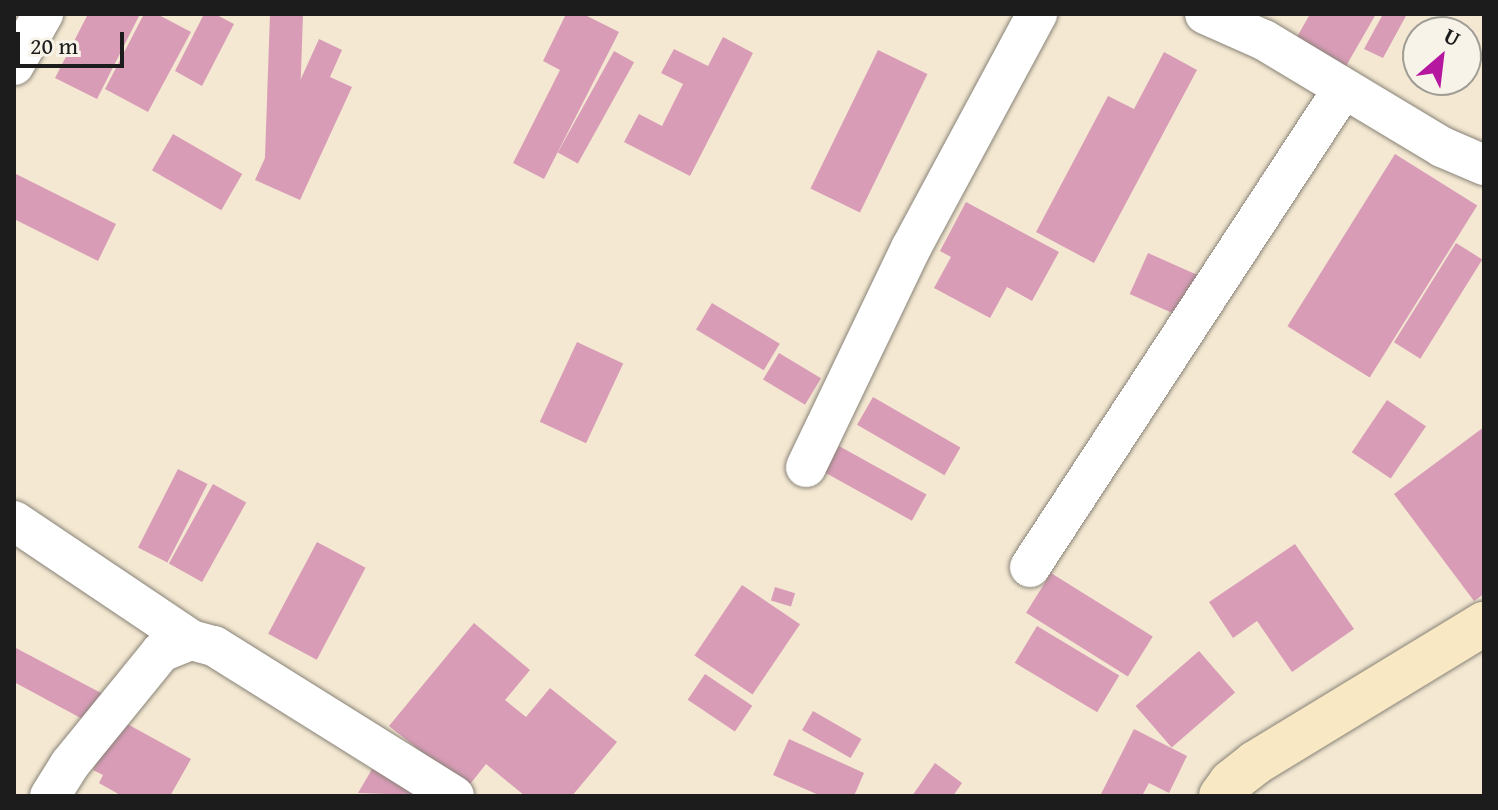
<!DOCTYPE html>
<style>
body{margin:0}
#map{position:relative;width:1498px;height:810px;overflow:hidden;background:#f4e8d2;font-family:"Gentium Book Plus",serif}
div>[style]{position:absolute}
.building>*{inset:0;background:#d89cb7;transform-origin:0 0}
.roads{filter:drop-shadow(0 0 2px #888277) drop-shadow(0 0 2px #888277)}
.minor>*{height:40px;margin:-20px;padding:0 20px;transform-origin:20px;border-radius:20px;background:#fff}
.secondary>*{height:44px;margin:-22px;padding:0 22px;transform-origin:22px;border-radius:22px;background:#f8e8c3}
span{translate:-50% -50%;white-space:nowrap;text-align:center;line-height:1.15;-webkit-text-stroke:8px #f7f3e8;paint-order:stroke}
.frame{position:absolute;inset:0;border:16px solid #1c1c1c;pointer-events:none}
.north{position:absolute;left:1402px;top:16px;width:80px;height:80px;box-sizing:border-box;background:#f7f3e8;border:2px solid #9f9d96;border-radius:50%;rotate:28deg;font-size:22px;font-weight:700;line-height:32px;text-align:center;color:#1c1c1c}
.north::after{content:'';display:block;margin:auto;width:28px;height:36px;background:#b5179e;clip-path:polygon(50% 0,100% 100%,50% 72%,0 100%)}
.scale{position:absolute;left:16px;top:32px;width:108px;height:36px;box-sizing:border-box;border:4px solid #1c1c1c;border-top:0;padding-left:10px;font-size:24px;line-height:28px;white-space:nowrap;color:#1c1c1c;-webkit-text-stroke:6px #f7f3e8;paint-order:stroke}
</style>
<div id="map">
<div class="building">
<i style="clip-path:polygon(88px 14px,140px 14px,97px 99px,55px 78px)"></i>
<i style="clip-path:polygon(144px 14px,157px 14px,191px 32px,148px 112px,105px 89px)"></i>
<i style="clip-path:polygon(204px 14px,215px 14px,234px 24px,202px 86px,175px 71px)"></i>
<i style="left:270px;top:14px;width:33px;height:147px;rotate:2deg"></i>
<i style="clip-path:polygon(566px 14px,583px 14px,619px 32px,544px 179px,513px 163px,560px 70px,543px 61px)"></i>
<i style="clip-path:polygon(1310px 14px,1376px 14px,1342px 73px,1293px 44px)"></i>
<i style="clip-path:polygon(1383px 14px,1407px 14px,1383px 58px,1364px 49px)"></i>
<i style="clip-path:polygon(723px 37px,753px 53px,690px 176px,624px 142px,639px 114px,662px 126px,683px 84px,661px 73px,674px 49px,708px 66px)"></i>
<i style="clip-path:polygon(319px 39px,342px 50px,330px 77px,352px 87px,300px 200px,255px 180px)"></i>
<i style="left:878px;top:50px;width:55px;height:154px;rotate:26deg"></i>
<i style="left:614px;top:51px;width:23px;height:116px;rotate:29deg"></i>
<i style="clip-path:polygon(1164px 52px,1197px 70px,1094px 263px,1036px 232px,1108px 96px,1134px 109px)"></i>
<i style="left:173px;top:134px;width:80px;height:42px;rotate:30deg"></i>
<i style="left:1395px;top:154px;width:97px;height:203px;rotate:32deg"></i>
<i style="clip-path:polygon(14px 173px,116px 224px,98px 261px,14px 219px)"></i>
<i style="clip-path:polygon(966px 202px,1059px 252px,1032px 301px,1007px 287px,990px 318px,934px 288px,951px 257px,940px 251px)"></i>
<i style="left:1456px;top:243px;width:31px;height:117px;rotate:32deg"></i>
<i style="left:1148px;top:253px;width:59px;height:45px;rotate:24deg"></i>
<i style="left:712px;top:303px;width:79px;height:31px;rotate:31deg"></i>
<i style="left:577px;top:342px;width:51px;height:88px;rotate:25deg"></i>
<i style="left:779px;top:353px;width:49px;height:31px;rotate:31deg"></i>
<i style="left:873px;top:397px;width:101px;height:32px;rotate:30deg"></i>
<i style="left:1387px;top:400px;width:47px;height:63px;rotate:34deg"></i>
<i style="clip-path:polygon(1484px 427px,1484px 594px,1474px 601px,1394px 494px)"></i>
<i style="left:839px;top:446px;width:100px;height:30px;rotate:29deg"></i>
<i style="left:178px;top:469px;width:33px;height:88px;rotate:27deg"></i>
<i style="left:213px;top:484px;width:38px;height:91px;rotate:29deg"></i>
<i style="left:317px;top:542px;width:55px;height:104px;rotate:28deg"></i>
<i style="clip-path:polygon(1295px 544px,1354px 629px,1292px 672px,1257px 621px,1233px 638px,1209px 602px)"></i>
<i style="left:1051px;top:573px;width:120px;height:47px;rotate:32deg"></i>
<i style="left:742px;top:585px;width:70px;height:85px;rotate:34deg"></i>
<i style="left:775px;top:587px;width:21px;height:14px;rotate:17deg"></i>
<i style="clip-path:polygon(474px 623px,530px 670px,505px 700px,526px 717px,550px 688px,617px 742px,572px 796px,525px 796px,486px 764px,467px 788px,389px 726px)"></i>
<i style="left:1037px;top:626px;width:96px;height:43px;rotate:31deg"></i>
<i style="clip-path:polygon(14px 647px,103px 694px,88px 722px,14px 682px)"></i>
<i style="left:1199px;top:651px;width:55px;height:84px;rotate:49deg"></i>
<i style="left:705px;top:674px;width:57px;height:31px;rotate:34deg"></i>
<i style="left:813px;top:711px;width:56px;height:22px;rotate:30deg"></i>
<i style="clip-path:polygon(120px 720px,191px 759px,170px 796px,122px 796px,99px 783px,103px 775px,93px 770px)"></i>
<i style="clip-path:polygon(1134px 729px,1187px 756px,1169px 793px,1149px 783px,1142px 796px,1100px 796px)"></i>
<i style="clip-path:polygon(789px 739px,864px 773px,854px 796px,821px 796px,773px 775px)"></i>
<i style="clip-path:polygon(378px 759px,444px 796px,358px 793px)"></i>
<i style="clip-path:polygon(935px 763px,962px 783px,953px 796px,912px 796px)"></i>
</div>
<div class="roads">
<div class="minor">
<i style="left:1205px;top:14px;width:64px;rotate:23.8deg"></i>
<i style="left:1264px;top:40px;width:208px;rotate:31deg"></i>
<i style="left:1442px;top:147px;width:46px;rotate:23.2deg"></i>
<i style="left:14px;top:65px;width:59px;rotate:-60.4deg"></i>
<i style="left:806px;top:467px;width:243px;rotate:-64.4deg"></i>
<i style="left:911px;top:248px;width:266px;rotate:-61.7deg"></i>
<i style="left:14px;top:521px;width:213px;rotate:33.9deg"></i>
<i style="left:1030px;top:567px;width:571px;rotate:-56.78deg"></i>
<i style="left:50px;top:796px;width:38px;rotate:-58deg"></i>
<i style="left:70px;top:764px;width:144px;rotate:-50.9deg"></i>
<i style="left:161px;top:652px;width:32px;rotate:-22deg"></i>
<i style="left:191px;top:640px;width:24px;rotate:15deg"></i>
<i style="left:214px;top:646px;width:283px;rotate:32deg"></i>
</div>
<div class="secondary">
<i style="left:1221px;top:796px;width:17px;rotate:-54deg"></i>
<i style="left:1231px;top:782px;width:31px;rotate:-38deg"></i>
<i style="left:1255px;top:763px;width:268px;rotate:-31.3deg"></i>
</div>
</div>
<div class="frame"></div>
<div class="north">U</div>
<div class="scale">20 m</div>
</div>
